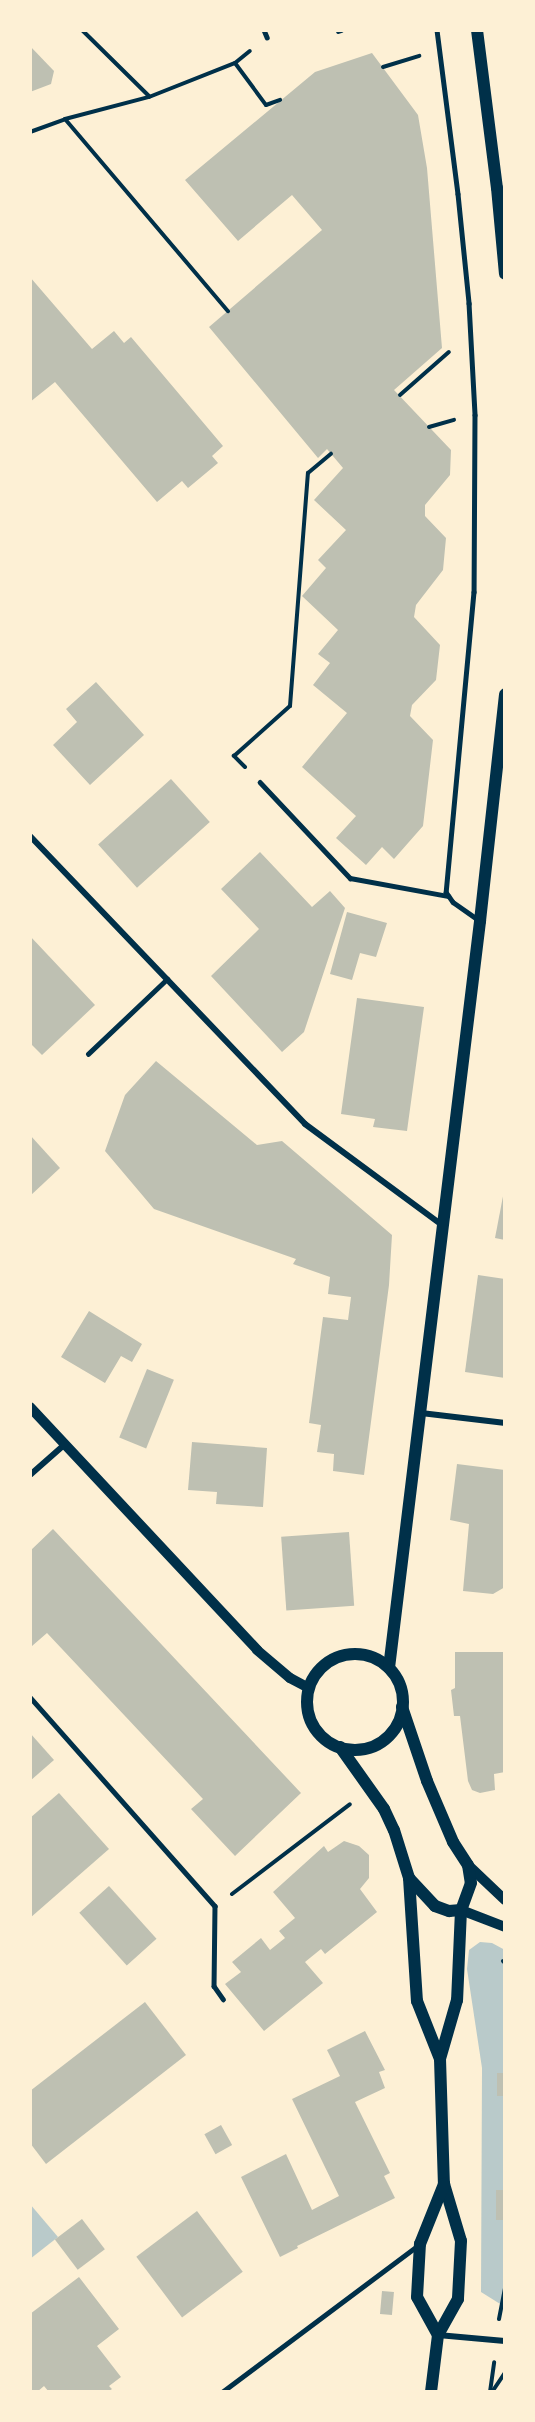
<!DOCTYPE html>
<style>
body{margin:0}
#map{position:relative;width:535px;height:2422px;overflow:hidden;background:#fdf0d5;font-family:"Asap Condensed",sans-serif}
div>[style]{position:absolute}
.green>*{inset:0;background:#b9caca}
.building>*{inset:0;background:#bec0b2;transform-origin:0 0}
.path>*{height:4px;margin:-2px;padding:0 2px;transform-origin:2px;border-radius:2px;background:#003049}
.service>*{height:4.5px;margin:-2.25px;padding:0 2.25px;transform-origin:2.25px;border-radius:2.25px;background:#003049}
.minor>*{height:6px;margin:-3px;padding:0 3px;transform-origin:3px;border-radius:3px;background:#003049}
.tertiary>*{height:10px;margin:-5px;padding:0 5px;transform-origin:5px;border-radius:5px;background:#003049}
.secondary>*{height:12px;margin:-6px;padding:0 6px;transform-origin:6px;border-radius:6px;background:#003049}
.secondary>.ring{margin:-6px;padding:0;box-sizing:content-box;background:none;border:12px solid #003049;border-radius:50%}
span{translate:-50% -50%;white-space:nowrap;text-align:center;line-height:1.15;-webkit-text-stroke:6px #fdf0d5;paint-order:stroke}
.frame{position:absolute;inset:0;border:32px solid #fdf0d5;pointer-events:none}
</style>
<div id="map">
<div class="green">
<i style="clip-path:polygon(480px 1942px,492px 1943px,505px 1950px,505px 2307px,481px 2292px,482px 2068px,467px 1969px,469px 1950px)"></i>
<i style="clip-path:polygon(30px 2204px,58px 2237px,30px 2259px)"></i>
</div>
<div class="building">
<i style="clip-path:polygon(30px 46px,54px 71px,51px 84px,30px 92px)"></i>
<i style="clip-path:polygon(372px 53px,418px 115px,427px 168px,442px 348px,394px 390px,451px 450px,450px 475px,425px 505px,425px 516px,446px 538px,443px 570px,416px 605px,414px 617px,440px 645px,436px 680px,412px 705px,410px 716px,433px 740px,423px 826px,394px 859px,382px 847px,366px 865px,336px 838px,356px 816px,302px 767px,347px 713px,313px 685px,330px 663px,318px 654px,338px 630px,302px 596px,326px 568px,318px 560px,346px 530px,314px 500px,343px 468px,327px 449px,318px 458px,209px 327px,322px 230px,292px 195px,238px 241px,185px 180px,315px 72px)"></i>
<i style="clip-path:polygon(30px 277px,92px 349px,114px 331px,124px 343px,131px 337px,223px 446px,212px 456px,218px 463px,188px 488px,182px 481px,157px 502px,55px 382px,30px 402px)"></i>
<i style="clip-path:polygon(96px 682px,144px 735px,90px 785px,53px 745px,77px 722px,66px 709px)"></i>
<i style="left:171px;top:779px;width:58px;height:98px;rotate:48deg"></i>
<i style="clip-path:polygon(260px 852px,312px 907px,330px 891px,345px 908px,304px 1032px,282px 1052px,211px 976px,259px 929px,221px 889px)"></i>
<i style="clip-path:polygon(347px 912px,387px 923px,376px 957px,360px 953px,352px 980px,330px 974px)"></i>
<i style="clip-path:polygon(30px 936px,95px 1005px,42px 1055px,30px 1043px)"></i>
<i style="clip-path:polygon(357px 998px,424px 1007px,407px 1131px,373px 1127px,375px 1119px,341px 1114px)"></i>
<i style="clip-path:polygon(156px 1061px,257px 1145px,282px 1141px,392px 1235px,389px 1285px,364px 1475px,333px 1471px,334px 1454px,317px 1452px,321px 1425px,309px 1423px,323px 1317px,348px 1320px,351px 1297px,328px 1294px,330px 1277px,293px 1264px,296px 1259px,154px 1209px,105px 1151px,125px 1095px)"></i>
<i style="clip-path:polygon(30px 1135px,60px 1168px,30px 1196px)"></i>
<i style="clip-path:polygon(504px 1191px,505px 1192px,505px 1240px,495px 1238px)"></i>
<i style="clip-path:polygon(478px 1275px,505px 1279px,505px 1378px,465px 1372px)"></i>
<i style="clip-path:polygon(89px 1311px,142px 1344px,132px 1362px,121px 1356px,105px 1383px,61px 1357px)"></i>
<i style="left:147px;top:1369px;width:29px;height:74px;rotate:22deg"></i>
<i style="clip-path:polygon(192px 1442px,267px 1448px,263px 1507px,216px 1504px,217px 1492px,188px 1490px)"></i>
<i style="clip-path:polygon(457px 1464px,505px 1470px,505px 1587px,493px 1594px,463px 1591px,469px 1524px,450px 1520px)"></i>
<i style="clip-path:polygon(53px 1529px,301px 1793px,235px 1856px,191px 1809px,203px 1799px,47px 1633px,32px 1646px,30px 1644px,30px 1551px)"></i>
<i style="left:349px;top:1532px;width:74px;height:68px;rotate:86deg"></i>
<i style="clip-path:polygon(455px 1652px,505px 1652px,505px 1772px,494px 1774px,495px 1790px,480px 1793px,472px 1790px,468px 1781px,460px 1716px,454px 1716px,451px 1690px,455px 1688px)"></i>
<i style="clip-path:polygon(30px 1733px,54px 1760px,30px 1781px)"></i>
<i style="clip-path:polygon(59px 1793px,109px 1849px,30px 1918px,30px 1818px)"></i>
<i style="clip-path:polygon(344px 1841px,359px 1846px,369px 1855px,369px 1878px,360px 1889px,377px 1912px,325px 1954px,321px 1949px,305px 1962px,323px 1983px,264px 2031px,225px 1984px,241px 1972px,232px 1962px,261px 1938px,270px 1950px,285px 1938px,279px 1931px,295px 1918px,273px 1892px,324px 1846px,328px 1852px)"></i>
<i style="left:109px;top:1886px;width:71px;height:40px;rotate:48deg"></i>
<i style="clip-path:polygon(145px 2002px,186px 2055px,46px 2164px,30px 2143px,30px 2091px)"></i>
<i style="clip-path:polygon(365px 2031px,385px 2070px,379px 2072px,385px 2088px,355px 2102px,390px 2173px,384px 2176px,395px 2198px,297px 2246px,298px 2248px,280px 2257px,241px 2177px,286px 2154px,312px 2210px,339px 2196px,292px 2099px,340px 2076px,327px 2050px)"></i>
<i style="left:497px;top:2073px;width:8px;height:23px"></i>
<i style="left:221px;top:2125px;width:23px;height:19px;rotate:61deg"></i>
<i style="left:505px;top:2190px;width:30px;height:9px;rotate:90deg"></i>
<i style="left:197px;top:2211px;width:76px;height:76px;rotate:53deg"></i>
<i style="left:82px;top:2219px;width:38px;height:34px;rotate:53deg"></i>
<i style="clip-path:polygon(79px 2277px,119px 2329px,97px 2346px,121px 2377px,109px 2386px,112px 2389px,108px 2392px,49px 2392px,44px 2386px,37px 2392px,30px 2392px,30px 2314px)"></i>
<i style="left:382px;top:2291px;width:12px;height:23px;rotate:5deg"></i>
</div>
<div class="path">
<i style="left:82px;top:30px;width:94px;rotate:44.6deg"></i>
<i style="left:235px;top:63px;width:19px;rotate:-39deg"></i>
<i style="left:383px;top:67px;width:38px;rotate:-17deg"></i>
<i style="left:65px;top:119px;width:252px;rotate:49.7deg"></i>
<i style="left:30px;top:132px;width:37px;rotate:-20deg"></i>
<i style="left:65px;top:119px;width:87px;rotate:-14.7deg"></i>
<i style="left:149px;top:97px;width:92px;rotate:-21.6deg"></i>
<i style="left:235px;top:63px;width:52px;rotate:53.6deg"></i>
<i style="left:266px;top:105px;width:15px;rotate:-20deg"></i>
<i style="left:400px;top:395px;width:65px;rotate:-41.3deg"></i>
<i style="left:429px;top:427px;width:26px;rotate:-16deg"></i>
<i style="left:245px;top:767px;width:16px;rotate:-135deg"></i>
<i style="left:234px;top:756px;width:75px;rotate:-41.8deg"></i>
<i style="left:290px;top:706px;width:234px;rotate:-85.6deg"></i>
<i style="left:308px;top:473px;width:30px;rotate:-40deg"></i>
<i style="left:232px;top:1894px;width:148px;rotate:-37.3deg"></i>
<i style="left:503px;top:1961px;width:3px;rotate:45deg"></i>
<i style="left:499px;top:2319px;width:32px;rotate:-79deg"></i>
<i style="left:490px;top:2392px;width:30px;rotate:-82deg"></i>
<i style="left:492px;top:2392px;width:23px;rotate:-56deg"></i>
</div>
<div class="service">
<i style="left:264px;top:30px;width:8px;rotate:67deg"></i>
<i style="left:437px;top:30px;width:165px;rotate:82.7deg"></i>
<i style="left:458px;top:194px;width:110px;rotate:84.2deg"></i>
<i style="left:469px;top:303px;width:112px;rotate:86.9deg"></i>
<i style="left:475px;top:415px;width:177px;rotate:90.3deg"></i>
<i style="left:474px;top:592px;width:301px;rotate:95.3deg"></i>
<i style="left:446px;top:892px;width:12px;rotate:55deg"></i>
<i style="left:453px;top:902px;width:32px;rotate:35deg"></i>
<i style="left:338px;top:31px;width:3px;rotate:-18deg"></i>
<i style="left:260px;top:782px;width:132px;rotate:46.8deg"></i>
<i style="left:350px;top:878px;width:100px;rotate:10.4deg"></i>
<i style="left:88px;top:1054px;width:109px;rotate:-43.5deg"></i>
<i style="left:30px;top:1697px;width:279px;rotate:48.5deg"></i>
<i style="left:215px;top:1906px;width:80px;rotate:90.7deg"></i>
<i style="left:214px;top:1986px;width:16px;rotate:55deg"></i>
<i style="left:222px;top:2392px;width:244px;rotate:-36.8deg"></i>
</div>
<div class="minor">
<i style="left:30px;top:836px;width:398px;rotate:46.3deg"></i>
<i style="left:305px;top:1124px;width:170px;rotate:36.4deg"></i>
<i style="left:421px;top:1413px;width:85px;rotate:6.8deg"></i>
<i style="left:30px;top:1475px;width:45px;rotate:-41.4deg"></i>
<i style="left:438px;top:2335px;width:67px;rotate:5.1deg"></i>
</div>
<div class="tertiary">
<i style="left:30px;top:1407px;width:333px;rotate:46.9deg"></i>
<i style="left:257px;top:1650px;width:43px;rotate:40.3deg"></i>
<i style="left:290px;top:1678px;width:21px;rotate:28deg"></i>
<i style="left:468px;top:1865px;width:51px;rotate:43.4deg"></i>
<i style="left:461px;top:1910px;width:47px;rotate:21.1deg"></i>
</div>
<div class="secondary">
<i style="left:477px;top:30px;width:159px;rotate:82.8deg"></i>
<i style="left:497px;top:188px;width:86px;rotate:84.7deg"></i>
<i class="ring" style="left:307px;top:1654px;width:84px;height:84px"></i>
<i style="left:389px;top:1668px;width:753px;rotate:-83.05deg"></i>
<i style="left:480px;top:921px;width:228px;rotate:-83.7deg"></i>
<i style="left:402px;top:1707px;width:78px;rotate:71.3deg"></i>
<i style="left:427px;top:1781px;width:66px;rotate:66.9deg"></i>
<i style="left:453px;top:1842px;width:27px;rotate:57deg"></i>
<i style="left:468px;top:1865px;width:18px;rotate:81deg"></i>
<i style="left:471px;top:1883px;width:29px;rotate:110deg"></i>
<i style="left:461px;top:1910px;width:90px;rotate:92.5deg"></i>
<i style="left:457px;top:2000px;width:61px;rotate:106.1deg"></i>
<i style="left:440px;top:2059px;width:125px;rotate:88.2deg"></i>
<i style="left:444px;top:2184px;width:59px;rotate:73.4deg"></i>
<i style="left:461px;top:2241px;width:58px;rotate:93deg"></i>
<i style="left:458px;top:2299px;width:41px;rotate:119.1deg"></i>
<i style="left:438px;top:2335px;width:57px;rotate:97deg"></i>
<i style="left:340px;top:1747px;width:76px;rotate:54.6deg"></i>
<i style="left:384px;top:1809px;width:23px;rotate:65deg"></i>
<i style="left:394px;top:1830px;width:50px;rotate:72.6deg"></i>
<i style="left:409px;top:1878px;width:123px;rotate:86.3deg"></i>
<i style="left:417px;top:2001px;width:62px;rotate:68.4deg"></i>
<i style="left:409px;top:1878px;width:38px;rotate:47deg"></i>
<i style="left:435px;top:1906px;width:15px;rotate:20deg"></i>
<i style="left:449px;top:1911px;width:12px;rotate:-5deg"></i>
<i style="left:438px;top:2335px;width:43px;rotate:-118.9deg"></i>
<i style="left:417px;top:2297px;width:53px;rotate:-86.8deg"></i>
<i style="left:420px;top:2244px;width:65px;rotate:-68.2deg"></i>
</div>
<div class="frame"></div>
</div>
